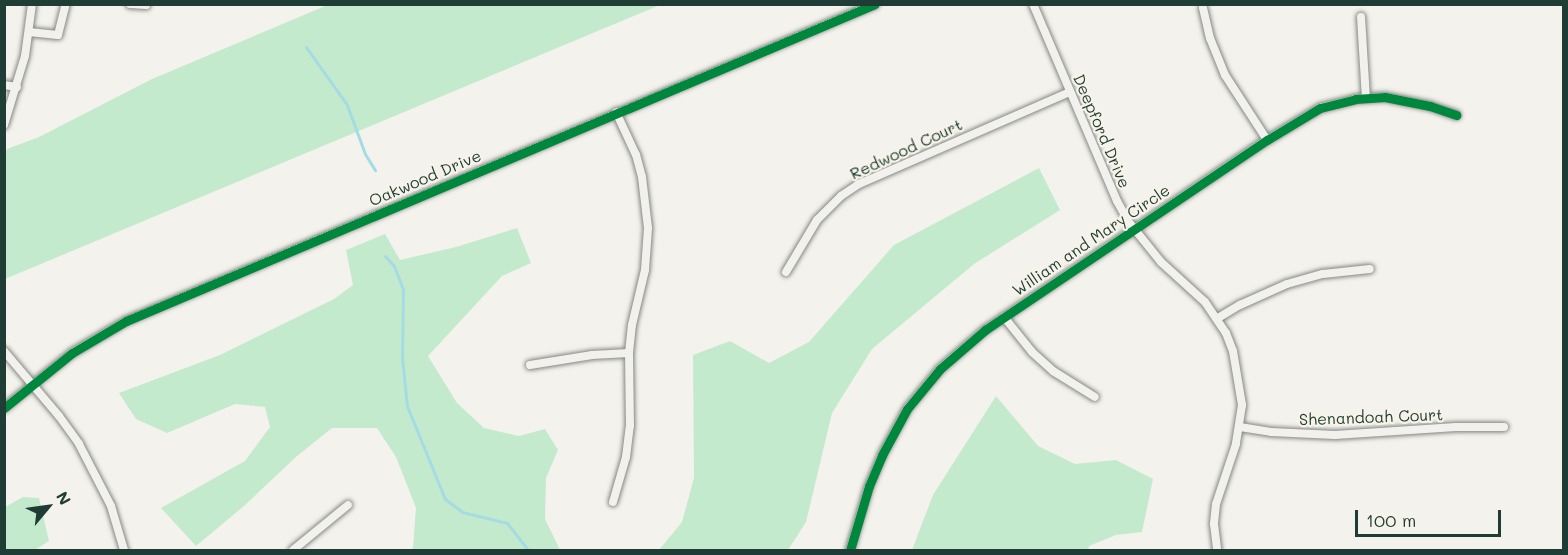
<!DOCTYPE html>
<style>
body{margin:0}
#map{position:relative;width:1568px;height:555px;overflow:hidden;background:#f4f2ec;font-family:Mali,sans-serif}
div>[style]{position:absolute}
.green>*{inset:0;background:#c3eacd}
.stream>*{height:3px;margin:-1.5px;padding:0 1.5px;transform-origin:1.5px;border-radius:1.5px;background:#a5dce4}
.roads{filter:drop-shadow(0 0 2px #848985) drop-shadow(0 0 2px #848985)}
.street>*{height:8px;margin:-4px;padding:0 4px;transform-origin:4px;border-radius:4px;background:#f2f1ed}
.cycleway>*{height:9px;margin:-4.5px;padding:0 4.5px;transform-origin:4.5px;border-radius:4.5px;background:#00873e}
span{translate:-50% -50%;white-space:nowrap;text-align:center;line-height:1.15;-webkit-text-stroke:4.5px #f7f3e8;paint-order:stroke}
.street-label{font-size:16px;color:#1f3d34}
.frame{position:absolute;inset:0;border:6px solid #1f3d34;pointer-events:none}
.north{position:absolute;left:18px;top:477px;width:60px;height:60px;-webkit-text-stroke:4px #f7f3e8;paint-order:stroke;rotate:61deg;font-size:16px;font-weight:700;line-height:24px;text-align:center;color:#1f3d34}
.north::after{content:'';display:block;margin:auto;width:21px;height:27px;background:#1f3d34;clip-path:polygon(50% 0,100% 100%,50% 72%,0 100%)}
.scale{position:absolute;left:1355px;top:510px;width:146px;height:27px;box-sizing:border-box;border:3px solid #1f3d34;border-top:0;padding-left:8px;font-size:18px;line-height:21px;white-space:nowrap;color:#1f3d34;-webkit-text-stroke:4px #f7f3e8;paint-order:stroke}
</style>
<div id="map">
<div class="green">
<i style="clip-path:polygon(330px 4px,660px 5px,5px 279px,4px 156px,7px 149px,39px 137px,152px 79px)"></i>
<i style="clip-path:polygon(1039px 168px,1060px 210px,974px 264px,872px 349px,832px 413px,806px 522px,788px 550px,659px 550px,682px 522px,694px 478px,693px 355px,730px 341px,769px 363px,809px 342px,894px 245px)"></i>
<i style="clip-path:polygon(517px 228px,531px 263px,502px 276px,428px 356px,457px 403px,484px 428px,519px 436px,545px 429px,558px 450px,546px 478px,545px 519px,560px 550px,409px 550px,413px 548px,416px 508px,396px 457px,377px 428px,332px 428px,297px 456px,244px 506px,196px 546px,161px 508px,245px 461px,270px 427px,265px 407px,235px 404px,167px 433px,136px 419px,119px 393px,220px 355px,334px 299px,353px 285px,346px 250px,385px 234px,400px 260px,456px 247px)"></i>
<i style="clip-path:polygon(996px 396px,1038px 446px,1075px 464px,1116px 460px,1153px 479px,1142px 532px,1116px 535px,1089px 546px,1088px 550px,912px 550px,933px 495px)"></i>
<i style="clip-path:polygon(23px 497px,39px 498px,49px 541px,35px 550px,5px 550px,5px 507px)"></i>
</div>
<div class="stream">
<i style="left:1562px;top:4px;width:3px;rotate:45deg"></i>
<i style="left:306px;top:47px;width:71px;rotate:54.7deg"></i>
<i style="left:347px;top:105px;width:52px;rotate:69.8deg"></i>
<i style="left:365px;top:154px;width:19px;rotate:58deg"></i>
<i style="left:385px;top:256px;width:13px;rotate:48deg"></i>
<i style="left:394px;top:266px;width:25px;rotate:69deg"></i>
<i style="left:403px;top:289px;width:69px;rotate:90.8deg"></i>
<i style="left:402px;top:358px;width:48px;rotate:84.1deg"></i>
<i style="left:407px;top:406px;width:100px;rotate:67.8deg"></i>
<i style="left:445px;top:499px;width:21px;rotate:37deg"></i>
<i style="left:462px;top:512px;width:46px;rotate:13.7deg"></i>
<i style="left:507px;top:523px;width:34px;rotate:52deg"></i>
</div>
<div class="roads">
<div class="street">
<i style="left:130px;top:4px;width:16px;rotate:4deg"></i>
<i style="left:1033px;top:4px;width:214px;rotate:66.9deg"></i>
<i style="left:1117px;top:201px;width:23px;rotate:61deg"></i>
<i style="left:1128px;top:221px;width:53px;rotate:51.2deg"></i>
<i style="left:1161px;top:262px;width:59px;rotate:42.3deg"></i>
<i style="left:1205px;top:302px;width:37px;rotate:56deg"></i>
<i style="left:1226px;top:333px;width:19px;rotate:69deg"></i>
<i style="left:1233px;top:351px;width:55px;rotate:80.5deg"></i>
<i style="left:1242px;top:405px;width:39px;rotate:99deg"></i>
<i style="left:1236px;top:444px;width:63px;rotate:108.4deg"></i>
<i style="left:1216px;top:504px;width:20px;rotate:96deg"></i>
<i style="left:1214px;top:524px;width:26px;rotate:83deg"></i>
<i style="left:1203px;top:8px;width:31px;rotate:77deg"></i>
<i style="left:1210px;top:38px;width:40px;rotate:68deg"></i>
<i style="left:1225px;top:75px;width:77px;rotate:57.1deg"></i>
<i style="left:1361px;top:17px;width:81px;rotate:86.5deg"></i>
<i style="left:29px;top:32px;width:29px;rotate:6deg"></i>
<i style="left:58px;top:35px;width:32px;rotate:-76deg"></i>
<i style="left:4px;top:85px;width:13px;rotate:9deg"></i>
<i style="left:4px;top:125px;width:72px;rotate:-73.1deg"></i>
<i style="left:25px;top:56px;width:52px;rotate:-82.3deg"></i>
<i style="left:786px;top:272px;width:61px;rotate:-59.2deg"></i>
<i style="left:817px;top:220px;width:34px;rotate:-45deg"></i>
<i style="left:841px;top:196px;width:22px;rotate:-34deg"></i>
<i style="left:859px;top:184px;width:230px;rotate:-23.6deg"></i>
<i style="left:1004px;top:317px;width:45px;rotate:51.3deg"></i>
<i style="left:1032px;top:352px;width:28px;rotate:42deg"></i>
<i style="left:1053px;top:371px;width:49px;rotate:31.8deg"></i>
<i style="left:1218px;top:318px;width:26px;rotate:-31deg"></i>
<i style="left:1240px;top:305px;width:51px;rotate:-24.1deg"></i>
<i style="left:1287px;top:284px;width:37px;rotate:-16deg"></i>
<i style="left:1323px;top:274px;width:47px;rotate:-6.1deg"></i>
<i style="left:4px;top:351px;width:85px;rotate:49.8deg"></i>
<i style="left:59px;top:416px;width:34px;rotate:54deg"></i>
<i style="left:79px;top:444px;width:70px;rotate:62.7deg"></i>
<i style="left:111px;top:506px;width:46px;rotate:73.5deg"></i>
<i style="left:530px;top:365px;width:63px;rotate:-9.2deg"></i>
<i style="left:592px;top:355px;width:37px;rotate:-3deg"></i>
<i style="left:4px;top:408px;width:87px;rotate:-39deg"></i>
<i style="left:72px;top:353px;width:63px;rotate:-30.7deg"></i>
<i style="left:126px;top:321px;width:813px;rotate:-22.94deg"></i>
<i style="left:1240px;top:427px;width:31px;rotate:9deg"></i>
<i style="left:1271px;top:432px;width:64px;rotate:2.7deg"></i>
<i style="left:1335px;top:435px;width:121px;rotate:-3.8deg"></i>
<i style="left:1456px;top:427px;width:48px"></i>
<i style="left:613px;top:502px;width:47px;rotate:-73.9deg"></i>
<i style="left:626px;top:457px;width:31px;rotate:-83deg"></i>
<i style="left:630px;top:426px;width:73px;rotate:-90.8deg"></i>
<i style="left:629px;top:353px;width:28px;rotate:-84deg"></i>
<i style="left:632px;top:325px;width:57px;rotate:-76.7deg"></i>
<i style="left:645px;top:270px;width:42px;rotate:-85.9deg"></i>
<i style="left:648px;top:228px;width:51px;rotate:-96.7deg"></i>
<i style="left:642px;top:177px;width:23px;rotate:-105deg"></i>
<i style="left:636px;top:155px;width:47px;rotate:-114.9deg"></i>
<i style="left:293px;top:550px;width:71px;rotate:-39.3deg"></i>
<i style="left:850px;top:550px;width:67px;rotate:-73.5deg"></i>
<i style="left:869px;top:486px;width:34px;rotate:-67deg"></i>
<i style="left:882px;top:455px;width:52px;rotate:-61.5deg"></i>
<i style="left:907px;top:409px;width:52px;rotate:-50.5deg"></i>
<i style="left:940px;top:369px;width:60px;rotate:-40.9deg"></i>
<i style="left:985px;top:330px;width:340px;rotate:-34deg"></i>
<i style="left:1267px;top:140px;width:62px;rotate:-31.1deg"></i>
<i style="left:1320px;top:108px;width:36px;rotate:-14deg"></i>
<i style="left:1355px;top:99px;width:30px;rotate:-4deg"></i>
<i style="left:1385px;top:97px;width:46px;rotate:11.3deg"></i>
<i style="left:1430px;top:106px;width:28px;rotate:19deg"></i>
</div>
</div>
<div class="cycleway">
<i style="left:4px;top:408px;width:87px;rotate:-39deg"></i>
<i style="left:72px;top:353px;width:63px;rotate:-30.7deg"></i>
<i style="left:126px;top:321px;width:813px;rotate:-22.94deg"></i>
<i style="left:850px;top:550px;width:67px;rotate:-73.5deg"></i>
<i style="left:869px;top:486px;width:34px;rotate:-67deg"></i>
<i style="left:882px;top:455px;width:52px;rotate:-61.5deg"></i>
<i style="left:907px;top:409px;width:52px;rotate:-50.5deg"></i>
<i style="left:940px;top:369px;width:60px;rotate:-40.9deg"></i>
<i style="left:985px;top:330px;width:340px;rotate:-34deg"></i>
<i style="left:1267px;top:140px;width:62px;rotate:-31.1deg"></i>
<i style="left:1320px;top:108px;width:36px;rotate:-14deg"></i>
<i style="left:1355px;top:99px;width:30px;rotate:-4deg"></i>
<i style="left:1385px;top:97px;width:46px;rotate:11.3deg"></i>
<i style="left:1430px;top:106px;width:28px;rotate:19deg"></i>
</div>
<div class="street-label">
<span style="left:1102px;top:131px;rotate:67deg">Deepford Drive</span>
<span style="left:906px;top:149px;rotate:-25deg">Redwood Court</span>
<span style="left:425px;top:178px;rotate:-23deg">Oakwood Drive</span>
<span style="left:1091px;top:240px;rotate:-34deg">William and Mary Circle</span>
<span style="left:1371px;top:417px;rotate:-2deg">Shenandoah Court</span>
</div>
<div class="frame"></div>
<div class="north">N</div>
<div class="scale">100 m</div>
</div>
